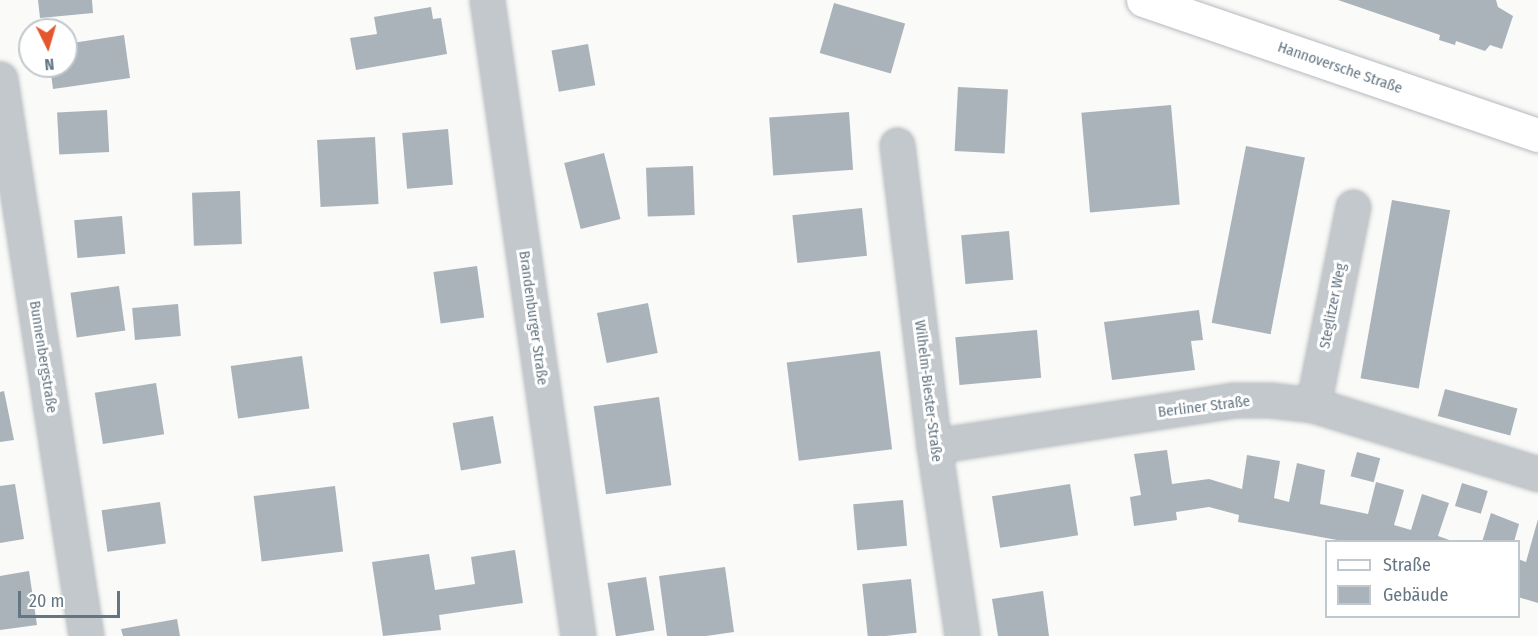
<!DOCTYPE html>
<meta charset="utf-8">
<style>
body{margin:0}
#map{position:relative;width:1538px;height:636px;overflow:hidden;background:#fafaf8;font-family:"Fira Sans Condensed",sans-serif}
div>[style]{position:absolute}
.building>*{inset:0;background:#aab3b9;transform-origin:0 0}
.roads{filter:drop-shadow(0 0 2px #b5babe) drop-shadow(0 0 2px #b5babe)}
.minor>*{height:33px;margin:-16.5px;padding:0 16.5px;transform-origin:16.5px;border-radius:16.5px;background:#c3c8cc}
.major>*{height:33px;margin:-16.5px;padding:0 16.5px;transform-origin:16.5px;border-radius:16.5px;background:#fff}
span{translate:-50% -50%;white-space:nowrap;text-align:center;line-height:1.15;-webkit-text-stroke:6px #fff;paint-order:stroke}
.street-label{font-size:15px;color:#657683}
.legend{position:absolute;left:1325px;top:540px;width:195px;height:78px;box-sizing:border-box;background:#fff;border:2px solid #c1c8cd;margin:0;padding:8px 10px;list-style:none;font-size:18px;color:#657683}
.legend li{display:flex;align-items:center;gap:12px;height:30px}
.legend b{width:30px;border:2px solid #c1c8cd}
.north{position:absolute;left:18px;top:18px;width:60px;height:60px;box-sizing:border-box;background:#fff;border:2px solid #c1c8cd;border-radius:50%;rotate:175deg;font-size:16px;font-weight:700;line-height:24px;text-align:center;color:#657683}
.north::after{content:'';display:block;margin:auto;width:21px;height:27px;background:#e4572e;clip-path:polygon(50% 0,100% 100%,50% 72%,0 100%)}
.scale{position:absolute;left:18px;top:591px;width:102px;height:27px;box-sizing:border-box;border:3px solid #657683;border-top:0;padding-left:8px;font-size:18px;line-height:21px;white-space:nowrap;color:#657683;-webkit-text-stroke:4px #fff;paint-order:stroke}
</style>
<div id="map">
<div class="building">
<i style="clip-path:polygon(38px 0,92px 0,93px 13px,40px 18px)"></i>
<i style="clip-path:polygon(1338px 0,1496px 0,1498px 7px,1513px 16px,1502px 49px,1490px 45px,1485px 51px,1456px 41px,1455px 45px,1439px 40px,1440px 35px)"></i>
<i style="left:834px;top:3px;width:74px;height:52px;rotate:16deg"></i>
<i style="clip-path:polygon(431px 7px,433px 19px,441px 18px,447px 54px,356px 70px,350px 38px,377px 34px,374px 17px)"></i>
<i style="clip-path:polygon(124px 35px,130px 78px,53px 89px,50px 66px,66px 66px,66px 44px)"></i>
<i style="left:588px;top:44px;width:42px;height:37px;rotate:80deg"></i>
<i style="left:958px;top:87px;width:50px;height:64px;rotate:3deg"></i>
<i style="left:1171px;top:105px;width:100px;height:90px;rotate:85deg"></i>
<i style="left:107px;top:110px;width:42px;height:50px;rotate:87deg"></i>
<i style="left:849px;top:112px;width:58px;height:80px;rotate:86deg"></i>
<i style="left:448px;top:129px;width:56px;height:46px;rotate:85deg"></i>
<i style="left:375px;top:137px;width:67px;height:58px;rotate:87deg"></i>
<i style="left:1246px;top:146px;width:60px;height:180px;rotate:11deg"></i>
<i style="left:604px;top:153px;width:68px;height:41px;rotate:76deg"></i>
<i style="left:693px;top:166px;width:49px;height:47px;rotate:88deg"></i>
<i style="left:240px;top:191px;width:53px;height:48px;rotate:88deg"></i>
<i style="left:1392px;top:200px;width:59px;height:181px;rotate:10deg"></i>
<i style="left:862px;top:208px;width:48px;height:70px;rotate:84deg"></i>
<i style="left:122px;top:216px;width:38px;height:48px;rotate:85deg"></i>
<i style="left:1009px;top:231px;width:49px;height:48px;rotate:85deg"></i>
<i style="left:477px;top:266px;width:52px;height:44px;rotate:82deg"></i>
<i style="left:119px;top:286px;width:45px;height:49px;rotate:82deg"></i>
<i style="left:648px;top:303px;width:51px;height:52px;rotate:79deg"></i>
<i style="left:178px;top:304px;width:32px;height:46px;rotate:85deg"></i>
<i style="clip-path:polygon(1199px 310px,1203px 340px,1191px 341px,1195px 370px,1112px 380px,1104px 322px)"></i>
<i style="left:1037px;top:330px;width:48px;height:82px;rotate:85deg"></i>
<i style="left:880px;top:351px;width:99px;height:94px;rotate:83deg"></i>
<i style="left:302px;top:356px;width:53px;height:72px;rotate:82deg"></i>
<i style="left:156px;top:383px;width:52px;height:62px;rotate:81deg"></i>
<i style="left:1445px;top:389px;width:75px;height:28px;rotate:15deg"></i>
<i style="clip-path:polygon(4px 391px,14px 440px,0 442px,0 392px)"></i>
<i style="left:659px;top:397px;width:89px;height:66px;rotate:82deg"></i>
<i style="left:493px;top:416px;width:48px;height:41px;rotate:80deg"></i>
<i style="clip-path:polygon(1167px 450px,1172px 484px,1209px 479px,1242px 489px,1247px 455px,1280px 461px,1274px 498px,1289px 502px,1297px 463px,1325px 470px,1320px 504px,1368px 514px,1376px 482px,1404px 490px,1394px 525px,1411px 530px,1422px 494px,1449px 503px,1438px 536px,1455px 542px,1348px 542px,1238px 522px,1239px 515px,1209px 507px,1176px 512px,1177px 520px,1134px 526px,1130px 497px,1141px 495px,1134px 454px)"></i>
<i style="left:1357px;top:452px;width:24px;height:25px;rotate:15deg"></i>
<i style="left:1462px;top:483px;width:27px;height:24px;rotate:17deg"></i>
<i style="clip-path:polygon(15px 484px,24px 539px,0 543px,0 486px)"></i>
<i style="left:1070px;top:484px;width:52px;height:79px;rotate:81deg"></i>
<i style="left:335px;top:486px;width:66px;height:82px;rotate:83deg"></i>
<i style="left:903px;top:500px;width:46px;height:50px;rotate:85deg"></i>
<i style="left:160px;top:502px;width:42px;height:59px;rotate:82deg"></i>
<i style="clip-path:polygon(1491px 513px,1519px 524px,1514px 542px,1482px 542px)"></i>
<i style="clip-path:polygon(1538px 519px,1538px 603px,1518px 597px,1518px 559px,1526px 562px)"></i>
<i style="clip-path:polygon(515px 550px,523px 603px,439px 615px,441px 630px,383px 636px,372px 562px,429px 554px,435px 590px,475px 584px,471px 557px)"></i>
<i style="clip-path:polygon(725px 567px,734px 632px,706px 636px,667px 636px,659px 576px)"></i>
<i style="clip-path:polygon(29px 571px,37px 625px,0 630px,0 576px)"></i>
<i style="left:646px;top:577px;width:54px;height:39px;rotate:81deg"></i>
<i style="left:911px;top:579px;width:54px;height:49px;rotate:84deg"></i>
<i style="clip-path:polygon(1043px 591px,1049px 636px,998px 636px,992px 599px)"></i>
<i style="clip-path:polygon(177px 619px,180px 636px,123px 636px,121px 629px)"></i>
</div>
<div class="roads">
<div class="minor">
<i style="left:487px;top:0;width:642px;rotate:81.86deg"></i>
<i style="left:0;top:79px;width:564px;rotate:81.22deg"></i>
<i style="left:897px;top:145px;width:303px;rotate:83deg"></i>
<i style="left:934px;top:446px;width:192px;rotate:81.6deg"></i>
<i style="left:1313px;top:405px;width:202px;rotate:-78.6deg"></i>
<i style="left:934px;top:446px;width:303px;rotate:-8.7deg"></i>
<i style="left:1233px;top:400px;width:37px"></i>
<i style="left:1270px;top:400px;width:43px;rotate:6.6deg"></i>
<i style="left:1313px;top:405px;width:235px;rotate:17deg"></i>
</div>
<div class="major">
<i style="left:1143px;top:0;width:417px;rotate:18.9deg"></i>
</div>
</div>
<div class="street-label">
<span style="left:1340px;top:68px;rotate:19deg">Hannoversche Straße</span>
<span style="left:1333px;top:306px;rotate:-79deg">Steglitzer Weg</span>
<span style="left:533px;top:318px;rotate:82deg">Brandenburger Straße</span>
<span style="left:43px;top:357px;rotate:81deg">Bunnenbergstraße</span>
<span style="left:928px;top:391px;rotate:83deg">Wilhelm-Biester-Straße</span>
<span style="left:1204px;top:407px;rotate:-7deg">Berliner Straße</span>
</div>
<ul class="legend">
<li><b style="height:8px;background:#fff"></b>Straße</li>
<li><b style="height:16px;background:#aab3b9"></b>Gebäude</li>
</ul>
<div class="north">N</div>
<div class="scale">20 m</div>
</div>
